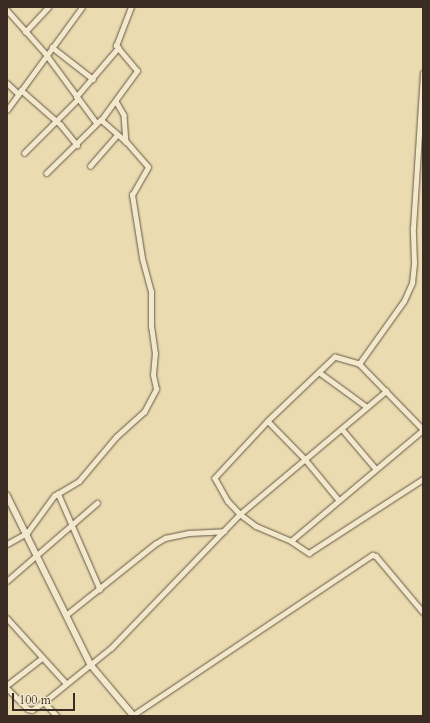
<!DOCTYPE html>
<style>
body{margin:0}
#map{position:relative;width:430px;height:723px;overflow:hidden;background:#ebdbb0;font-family:Cardo,serif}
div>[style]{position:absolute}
.roads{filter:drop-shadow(0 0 1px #665746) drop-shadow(0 0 1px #665746)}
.minor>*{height:4.5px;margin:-2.25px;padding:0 2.25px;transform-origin:2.25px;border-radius:2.25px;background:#f2e8cc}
.tertiary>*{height:5.5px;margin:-2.75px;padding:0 2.75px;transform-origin:2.75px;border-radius:2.75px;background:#f2e8cc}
span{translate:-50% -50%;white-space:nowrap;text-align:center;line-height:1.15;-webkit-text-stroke:3.5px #f2e8cc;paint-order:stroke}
.frame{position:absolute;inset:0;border:8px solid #3a2b23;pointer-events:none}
.scale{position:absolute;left:12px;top:693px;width:63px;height:18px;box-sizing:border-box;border:2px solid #3a2b23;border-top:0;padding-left:5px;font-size:12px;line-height:14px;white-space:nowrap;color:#3a2b23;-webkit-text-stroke:3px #f2e8cc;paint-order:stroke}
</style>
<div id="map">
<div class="roads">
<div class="minor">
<i style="left:7px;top:10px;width:59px;rotate:48.4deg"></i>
<i style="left:46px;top:54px;width:84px;rotate:53.7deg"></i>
<i style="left:25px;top:32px;width:34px;rotate:-47deg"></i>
<i style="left:52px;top:47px;width:52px;rotate:38deg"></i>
<i style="left:7px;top:83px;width:16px;rotate:43deg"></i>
<i style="left:21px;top:90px;width:53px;rotate:41.2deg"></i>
<i style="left:61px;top:125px;width:26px;rotate:51deg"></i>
<i style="left:76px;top:97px;width:65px;rotate:-49.4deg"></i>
<i style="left:116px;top:101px;width:16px;rotate:60deg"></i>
<i style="left:124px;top:115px;width:27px;rotate:86deg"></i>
<i style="left:7px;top:110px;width:127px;rotate:-53.9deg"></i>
<i style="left:101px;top:120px;width:61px;rotate:-53.7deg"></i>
<i style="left:137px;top:71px;width:33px;rotate:-130deg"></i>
<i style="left:116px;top:46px;width:42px;rotate:-69deg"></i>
<i style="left:24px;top:153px;width:76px;rotate:-45deg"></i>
<i style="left:90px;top:166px;width:41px;rotate:-48.9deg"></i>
<i style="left:359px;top:364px;width:77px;rotate:-54.5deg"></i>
<i style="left:404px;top:301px;width:20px;rotate:-66deg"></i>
<i style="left:412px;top:283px;width:20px;rotate:-84deg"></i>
<i style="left:414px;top:263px;width:35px;rotate:-92deg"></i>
<i style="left:413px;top:228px;width:155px;rotate:-86.3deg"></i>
<i style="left:319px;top:372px;width:59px;rotate:36.1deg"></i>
<i style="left:268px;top:421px;width:53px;rotate:45.8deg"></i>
<i style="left:305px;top:459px;width:52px;rotate:50.5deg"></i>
<i style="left:342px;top:429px;width:52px;rotate:49.6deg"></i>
<i style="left:58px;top:493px;width:105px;rotate:66.4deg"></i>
<i style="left:291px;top:541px;width:172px;rotate:-40.1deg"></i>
<i style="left:423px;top:430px;width:92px;rotate:-134.1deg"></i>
<i style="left:359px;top:364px;width:25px;rotate:-164deg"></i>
<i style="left:335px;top:357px;width:93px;rotate:136.3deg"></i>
<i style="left:268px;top:421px;width:78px;rotate:132.9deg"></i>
<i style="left:215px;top:478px;width:26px;rotate:61deg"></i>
<i style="left:228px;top:501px;width:18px;rotate:47deg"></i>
<i style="left:240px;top:514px;width:20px;rotate:37deg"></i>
<i style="left:256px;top:526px;width:38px;rotate:23deg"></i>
<i style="left:291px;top:541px;width:22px;rotate:34deg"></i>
<i style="left:309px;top:553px;width:136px;rotate:-33deg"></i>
<i style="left:7px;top:544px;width:23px;rotate:-29deg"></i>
<i style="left:27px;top:533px;width:46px;rotate:-53.9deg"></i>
<i style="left:54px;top:496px;width:29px;rotate:-31deg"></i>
<i style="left:79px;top:481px;width:57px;rotate:-49.9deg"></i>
<i style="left:116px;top:437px;width:38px;rotate:-42deg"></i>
<i style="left:144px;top:412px;width:26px;rotate:-62deg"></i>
<i style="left:156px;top:389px;width:14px;rotate:-102deg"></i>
<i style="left:153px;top:375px;width:21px;rotate:-85deg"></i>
<i style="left:155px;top:354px;width:27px;rotate:-98deg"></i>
<i style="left:151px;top:327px;width:35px;rotate:-90deg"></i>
<i style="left:151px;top:292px;width:35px;rotate:-105deg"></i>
<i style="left:142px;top:258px;width:64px;rotate:-99deg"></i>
<i style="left:132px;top:195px;width:32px;rotate:-60deg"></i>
<i style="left:148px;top:167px;width:33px;rotate:-131deg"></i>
<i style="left:126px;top:142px;width:33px;rotate:-139deg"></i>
<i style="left:101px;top:120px;width:76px;rotate:135.5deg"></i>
<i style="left:7px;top:581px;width:119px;rotate:-40.9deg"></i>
<i style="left:66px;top:615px;width:114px;rotate:-38.6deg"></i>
<i style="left:155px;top:544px;width:12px;rotate:-31deg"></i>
<i style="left:165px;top:538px;width:25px;rotate:-12deg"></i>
<i style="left:189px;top:533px;width:35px;rotate:-3deg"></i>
<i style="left:7px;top:618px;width:88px;rotate:47.8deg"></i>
<i style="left:7px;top:685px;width:44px;rotate:-37.6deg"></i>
<i style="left:7px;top:688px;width:30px;rotate:45deg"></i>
<i style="left:28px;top:709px;width:4px;rotate:14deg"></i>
<i style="left:32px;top:710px;width:14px;rotate:-34deg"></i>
<i style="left:44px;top:702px;width:86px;rotate:-38.9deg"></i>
<i style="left:111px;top:648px;width:186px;rotate:-46.1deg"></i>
<i style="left:240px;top:514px;width:191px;rotate:-40.1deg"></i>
<i style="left:44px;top:702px;width:19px;rotate:47deg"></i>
<i style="left:133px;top:715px;width:288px;rotate:-33.8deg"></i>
<i style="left:372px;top:555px;width:4px;rotate:14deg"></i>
<i style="left:376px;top:556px;width:73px;rotate:50deg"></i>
</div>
<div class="tertiary">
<i style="left:7px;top:495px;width:190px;rotate:63.7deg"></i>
<i style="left:91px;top:665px;width:67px;rotate:49.9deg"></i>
</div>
</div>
<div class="frame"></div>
<div class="scale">100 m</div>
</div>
